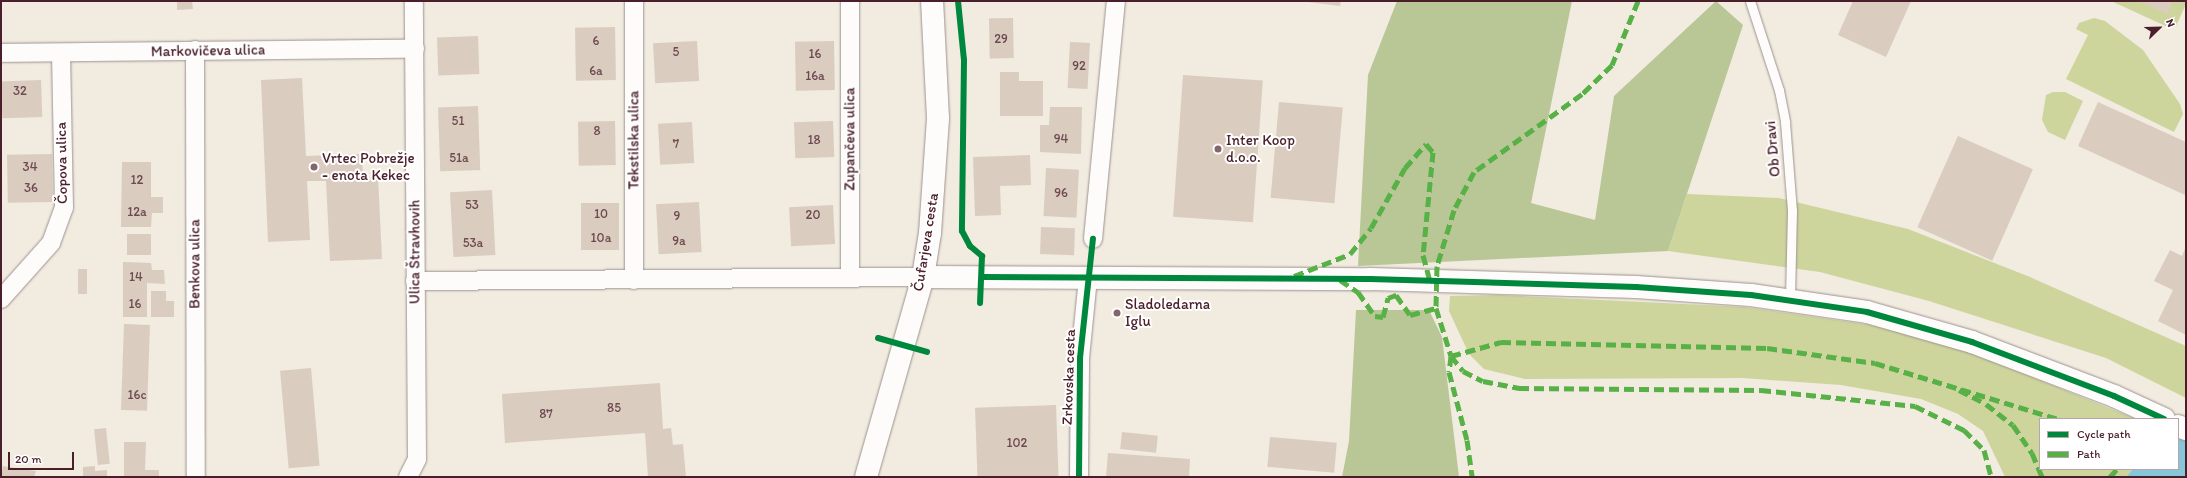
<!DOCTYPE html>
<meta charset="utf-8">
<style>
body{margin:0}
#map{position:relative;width:2187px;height:478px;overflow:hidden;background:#f1ebe0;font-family:Itim,sans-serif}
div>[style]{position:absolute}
.green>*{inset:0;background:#cdd59d}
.forest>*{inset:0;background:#b9c797}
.water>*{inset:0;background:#85c6d8}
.building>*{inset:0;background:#dbccc0;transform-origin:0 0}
.roads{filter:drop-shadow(0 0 1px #9d928f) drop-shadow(0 0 1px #9d928f)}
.service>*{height:9px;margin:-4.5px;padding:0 4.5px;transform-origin:4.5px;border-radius:4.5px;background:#fdfcfa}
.minor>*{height:18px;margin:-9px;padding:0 9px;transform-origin:9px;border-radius:9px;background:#fdfcfa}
.tertiary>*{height:22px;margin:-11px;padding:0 11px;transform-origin:11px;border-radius:11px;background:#fdfcfa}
.quiet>*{height:5px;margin-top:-2.5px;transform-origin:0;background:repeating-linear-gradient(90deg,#57b146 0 10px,transparent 0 15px)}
.cycleway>*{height:6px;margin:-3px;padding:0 3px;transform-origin:3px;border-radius:3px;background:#00873e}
.dots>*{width:11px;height:11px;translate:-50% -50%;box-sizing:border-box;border:2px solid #fff;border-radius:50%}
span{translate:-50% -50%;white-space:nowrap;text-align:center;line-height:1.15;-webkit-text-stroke:4px #fff;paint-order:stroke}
.number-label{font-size:13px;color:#6e4a50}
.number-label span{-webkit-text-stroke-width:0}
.street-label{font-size:15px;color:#4a1f2b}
.poi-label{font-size:15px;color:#4a1f2b}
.left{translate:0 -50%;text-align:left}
.frame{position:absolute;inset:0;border:2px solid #4a1f2b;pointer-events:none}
.legend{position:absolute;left:2039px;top:418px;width:140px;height:52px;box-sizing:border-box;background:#fff;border:1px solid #b7a5aa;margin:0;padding:5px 7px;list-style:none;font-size:12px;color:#4a1f2b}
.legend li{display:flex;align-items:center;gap:8px;height:20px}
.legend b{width:20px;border:1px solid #b7a5aa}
.north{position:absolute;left:2139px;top:8px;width:40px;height:40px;-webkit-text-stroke:3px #fff;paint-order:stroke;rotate:67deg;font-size:11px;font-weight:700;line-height:16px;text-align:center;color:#4a1f2b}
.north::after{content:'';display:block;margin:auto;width:14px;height:18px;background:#4a1f2b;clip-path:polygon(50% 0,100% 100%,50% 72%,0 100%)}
.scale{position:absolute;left:8px;top:452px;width:66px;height:18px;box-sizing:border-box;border:2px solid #4a1f2b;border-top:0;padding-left:5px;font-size:12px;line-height:14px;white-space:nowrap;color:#4a1f2b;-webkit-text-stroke:3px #fff;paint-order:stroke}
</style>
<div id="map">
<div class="green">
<i style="clip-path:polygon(2111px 1px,2186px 1px,2186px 4px,2176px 26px,2170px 28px)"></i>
<i style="clip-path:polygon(2094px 18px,2105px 21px,2143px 50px,2180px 104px,2183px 114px,2174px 132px,2066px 79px,2088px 35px,2076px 29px,2079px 23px)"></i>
<i style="clip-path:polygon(2053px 92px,2065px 92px,2083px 101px,2065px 140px,2048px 132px,2042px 120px,2046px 95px)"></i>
<i style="clip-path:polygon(1687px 194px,1779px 198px,1908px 229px,2030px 277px,2186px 346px,2186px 398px,2106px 358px,1929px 301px,1820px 272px,1668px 251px)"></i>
<i style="clip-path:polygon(1499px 295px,1745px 307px,1871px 325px,1960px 348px,2136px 419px,2040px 419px,2040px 469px,2133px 469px,2126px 477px,2005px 477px,1983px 431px,1958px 414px,1921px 399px,1841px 385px,1743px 378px,1525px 379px,1484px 369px,1469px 354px,1449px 311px,1450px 296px)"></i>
</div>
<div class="forest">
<i style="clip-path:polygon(1397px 1px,1572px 1px,1531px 203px,1595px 220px,1614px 96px,1716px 1px,1743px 25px,1668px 251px,1358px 266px,1368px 75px)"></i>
<i style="clip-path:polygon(1356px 310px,1429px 310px,1442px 337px,1459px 477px,1342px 477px,1349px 441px)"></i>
</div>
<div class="water">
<i style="clip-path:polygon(2186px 416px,2186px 477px,2126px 477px,2133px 469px,2178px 469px,2178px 423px)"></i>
</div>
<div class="building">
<i style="clip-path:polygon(177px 1px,192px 1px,193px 9px,177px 10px)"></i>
<i style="clip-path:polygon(1300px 1px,1341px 1px,1340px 6px)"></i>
<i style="clip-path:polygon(1853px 1px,1911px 1px,1886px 57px,1838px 35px)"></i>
<i style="clip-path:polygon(2139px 1px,2173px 1px,2167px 14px)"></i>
<i style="left:1013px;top:18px;width:40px;height:24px;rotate:89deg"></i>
<i style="left:615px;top:27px;width:53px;height:40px;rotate:89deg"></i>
<i style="left:478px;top:36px;width:38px;height:41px;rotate:88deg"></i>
<i style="left:697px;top:41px;width:40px;height:44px;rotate:87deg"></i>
<i style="left:834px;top:41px;width:49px;height:39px;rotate:89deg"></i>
<i style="left:1070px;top:42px;width:20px;height:46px;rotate:3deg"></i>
<i style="clip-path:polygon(1000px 72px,1019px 72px,1019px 81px,1043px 81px,1043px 116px,1000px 116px)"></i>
<i style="left:1183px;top:75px;width:80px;height:142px;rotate:4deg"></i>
<i style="clip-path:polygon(302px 78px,306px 156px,362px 154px,363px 178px,378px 177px,382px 259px,330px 261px,326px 181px,307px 181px,310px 240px,268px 242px,261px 80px)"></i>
<i style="left:41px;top:80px;width:37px;height:40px;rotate:88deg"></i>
<i style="left:1279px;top:102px;width:64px;height:96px;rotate:5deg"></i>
<i style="clip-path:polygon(2098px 102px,2186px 142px,2185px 195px,2078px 146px)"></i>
<i style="left:478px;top:106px;width:64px;height:40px;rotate:88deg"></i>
<i style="clip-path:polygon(1050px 107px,1082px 107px,1081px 154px,1040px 152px,1040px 125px,1049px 125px)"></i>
<i style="left:615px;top:121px;width:44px;height:37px;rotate:89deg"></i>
<i style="left:833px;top:121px;width:36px;height:39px;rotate:88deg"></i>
<i style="left:692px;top:122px;width:41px;height:34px;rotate:87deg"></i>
<i style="left:1958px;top:136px;width:82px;height:100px;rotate:24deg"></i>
<i style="left:52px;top:154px;width:48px;height:45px;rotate:89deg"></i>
<i style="clip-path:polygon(1030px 155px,1031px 185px,1000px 186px,1001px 215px,975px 216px,973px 157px)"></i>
<i style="clip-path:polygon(122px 162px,151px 162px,151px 197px,163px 197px,163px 213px,152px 213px,151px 227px,121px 227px)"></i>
<i style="left:1046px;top:168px;width:33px;height:48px;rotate:3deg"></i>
<i style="left:492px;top:190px;width:65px;height:42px;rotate:87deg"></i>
<i style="left:699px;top:202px;width:50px;height:43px;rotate:87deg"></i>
<i style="left:581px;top:203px;width:38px;height:47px"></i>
<i style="left:833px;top:205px;width:39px;height:44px;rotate:87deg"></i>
<i style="left:1041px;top:227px;width:34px;height:27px;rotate:2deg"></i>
<i style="left:127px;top:234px;width:24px;height:21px"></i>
<i style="clip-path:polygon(2186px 246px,2186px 335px,2158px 321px,2173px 290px,2154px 281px,2170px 250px,2182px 256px)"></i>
<i style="clip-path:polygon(123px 262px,151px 263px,152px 270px,164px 270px,165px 284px,147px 283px,147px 317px,123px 317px)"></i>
<i style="left:78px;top:269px;width:9px;height:25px"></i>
<i style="clip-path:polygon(151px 291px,166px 291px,166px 301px,174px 301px,174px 317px,151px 317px)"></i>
<i style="left:124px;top:324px;width:26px;height:86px;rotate:2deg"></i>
<i style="left:311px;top:368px;width:98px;height:31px;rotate:85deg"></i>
<i style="clip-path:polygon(660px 383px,663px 429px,671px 428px,673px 445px,683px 444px,686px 477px,648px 477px,645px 433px,505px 443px,502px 394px)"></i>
<i style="left:1056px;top:405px;width:72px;height:81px;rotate:88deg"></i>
<i style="left:106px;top:428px;width:36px;height:12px;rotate:84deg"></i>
<i style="left:1122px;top:432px;width:36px;height:17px;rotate:6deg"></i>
<i style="left:1270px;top:437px;width:67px;height:30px;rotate:5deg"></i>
<i style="clip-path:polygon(124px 442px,146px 442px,145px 470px,159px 470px,159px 477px,124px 477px)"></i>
<i style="clip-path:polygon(1108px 453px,1190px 459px,1189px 477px,1106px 477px)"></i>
<i style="clip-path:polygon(3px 466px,36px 471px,34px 477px,1px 477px)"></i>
<i style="clip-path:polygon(95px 466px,95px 471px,107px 470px,107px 477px,83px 477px,83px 467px)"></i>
</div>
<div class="roads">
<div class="service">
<i style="left:1750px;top:1px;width:94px;rotate:72deg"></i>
<i style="left:1779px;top:90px;width:33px;rotate:79deg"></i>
<i style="left:1785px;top:122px;width:88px;rotate:85.5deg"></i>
<i style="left:1792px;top:210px;width:91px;rotate:91.3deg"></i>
</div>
<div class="minor">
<i style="left:195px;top:50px;width:427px;rotate:89.9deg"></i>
<i style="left:1px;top:53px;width:414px;rotate:-0.6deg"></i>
<i style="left:1093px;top:239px;width:239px;rotate:-84.5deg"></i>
<i style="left:850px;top:277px;width:276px;rotate:-90deg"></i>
<i style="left:634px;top:280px;width:279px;rotate:-90deg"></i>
<i style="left:415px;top:281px;width:508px;rotate:-0.45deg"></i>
<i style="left:1px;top:299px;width:75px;rotate:-48.2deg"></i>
<i style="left:51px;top:243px;width:37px;rotate:-70deg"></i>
<i style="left:64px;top:208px;width:155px;rotate:-91.1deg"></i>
<i style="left:408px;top:477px;width:20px;rotate:-63deg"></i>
<i style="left:417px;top:459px;width:458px;rotate:-90.4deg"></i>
<i style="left:1079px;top:477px;width:119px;rotate:-89.5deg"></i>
<i style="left:1080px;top:358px;width:80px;rotate:-84.3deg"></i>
</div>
<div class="tertiary">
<i style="left:923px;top:277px;width:447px;rotate:0.3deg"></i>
<i style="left:1370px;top:279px;width:266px;rotate:1.7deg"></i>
<i style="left:1636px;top:287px;width:115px;rotate:4deg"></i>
<i style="left:1751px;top:295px;width:117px;rotate:8.3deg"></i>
<i style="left:1867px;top:312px;width:109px;rotate:15.9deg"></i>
<i style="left:1972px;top:342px;width:152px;rotate:20.8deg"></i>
<i style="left:2114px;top:396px;width:55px;rotate:24.7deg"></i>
<i style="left:2178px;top:426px;width:9px;rotate:21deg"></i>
<i style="left:866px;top:477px;width:208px;rotate:-74.1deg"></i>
<i style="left:923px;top:277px;width:45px;rotate:-81deg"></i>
<i style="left:930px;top:233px;width:115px;rotate:-86deg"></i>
<i style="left:938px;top:118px;width:117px;rotate:-92.9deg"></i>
</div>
</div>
<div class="quiet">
<i style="left:1638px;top:1px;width:69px;rotate:112.1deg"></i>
<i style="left:1612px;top:65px;width:42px;rotate:136deg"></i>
<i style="left:1582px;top:94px;width:133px;rotate:144.2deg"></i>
<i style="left:1474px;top:172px;width:43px;rotate:117.8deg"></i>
<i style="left:1454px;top:210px;width:59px;rotate:106.9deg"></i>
<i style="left:1437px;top:266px;width:42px;rotate:91.4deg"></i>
<i style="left:1436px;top:308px;width:50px;rotate:72.6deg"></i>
<i style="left:1451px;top:356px;width:19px;rotate:51deg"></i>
<i style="left:1463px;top:371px;width:22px;rotate:27deg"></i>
<i style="left:1483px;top:381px;width:37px;rotate:11deg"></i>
<i style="left:1519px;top:388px;width:242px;rotate:0.5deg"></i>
<i style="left:1761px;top:390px;width:155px;rotate:5.9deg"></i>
<i style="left:1915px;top:406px;width:55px;rotate:26.1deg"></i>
<i style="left:1964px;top:430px;width:28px;rotate:45deg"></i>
<i style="left:1984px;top:450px;width:28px;rotate:75deg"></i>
<i style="left:1294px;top:276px;width:60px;rotate:-21.4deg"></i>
<i style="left:1350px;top:254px;width:33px;rotate:-51deg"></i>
<i style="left:1371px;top:228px;width:69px;rotate:-60.5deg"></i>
<i style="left:1405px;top:168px;width:32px;rotate:-49deg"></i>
<i style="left:1426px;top:144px;width:11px;rotate:49deg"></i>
<i style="left:1433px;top:152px;width:103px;rotate:95.5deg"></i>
<i style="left:1423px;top:255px;width:30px;rotate:75deg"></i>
<i style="left:1340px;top:280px;width:22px;rotate:34deg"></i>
<i style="left:1358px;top:292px;width:29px;rotate:55deg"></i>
<i style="left:1375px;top:316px;width:8px;rotate:7deg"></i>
<i style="left:1383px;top:317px;width:20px;rotate:-75deg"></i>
<i style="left:1388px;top:298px;width:9px;rotate:-21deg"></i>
<i style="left:1396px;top:295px;width:24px;rotate:55deg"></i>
<i style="left:1410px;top:315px;width:27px;rotate:-15deg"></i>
<i style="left:1451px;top:356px;width:52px;rotate:-15.6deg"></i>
<i style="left:1501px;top:342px;width:266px;rotate:1.3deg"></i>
<i style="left:1767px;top:348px;width:109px;rotate:7.9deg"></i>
<i style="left:1875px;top:363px;width:191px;rotate:17deg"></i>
<i style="left:1451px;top:356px;width:16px;rotate:97deg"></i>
<i style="left:1449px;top:372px;width:70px;rotate:75.2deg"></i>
<i style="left:1467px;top:440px;width:37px;rotate:82deg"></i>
<i style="left:1959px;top:390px;width:30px;rotate:27deg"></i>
<i style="left:1986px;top:404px;width:34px;rotate:38deg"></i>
<i style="left:2013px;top:425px;width:34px;rotate:56deg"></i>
<i style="left:2032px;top:453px;width:26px;rotate:67deg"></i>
<i style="left:2110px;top:477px;width:11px;rotate:-49deg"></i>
</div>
<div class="cycleway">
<i style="left:958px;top:1px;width:59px;rotate:84.2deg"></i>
<i style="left:964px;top:60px;width:171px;rotate:90.7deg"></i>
<i style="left:962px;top:231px;width:17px;rotate:62deg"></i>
<i style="left:970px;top:246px;width:16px;rotate:40deg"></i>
<i style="left:982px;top:256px;width:47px;rotate:92.4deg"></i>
<i style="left:983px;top:277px;width:387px;rotate:0.3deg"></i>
<i style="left:1370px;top:279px;width:266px;rotate:1.7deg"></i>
<i style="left:1636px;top:287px;width:115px;rotate:4deg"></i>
<i style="left:1751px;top:295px;width:117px;rotate:8.3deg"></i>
<i style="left:1867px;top:312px;width:109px;rotate:15.9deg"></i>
<i style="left:1972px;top:342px;width:152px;rotate:20.8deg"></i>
<i style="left:2114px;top:396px;width:55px;rotate:24.7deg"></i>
<i style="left:878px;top:338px;width:51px;rotate:15.9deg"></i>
<i style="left:1079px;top:477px;width:119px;rotate:-89.5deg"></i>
<i style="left:1080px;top:358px;width:120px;rotate:-83.8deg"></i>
</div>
<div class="dots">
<i style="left:1218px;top:149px;background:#84666a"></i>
<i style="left:314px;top:167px;background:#84666a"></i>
<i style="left:1117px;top:313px;background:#84666a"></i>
</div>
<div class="number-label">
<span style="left:1001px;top:39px">29</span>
<span style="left:596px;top:41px">6</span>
<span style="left:676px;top:52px">5</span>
<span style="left:815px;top:54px">16</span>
<span style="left:1079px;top:66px">92</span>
<span style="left:596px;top:71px">6a</span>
<span style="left:815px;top:76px">16a</span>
<span style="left:20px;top:91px">32</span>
<span style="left:458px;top:121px">51</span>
<span style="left:597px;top:131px">8</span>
<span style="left:1061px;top:139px">94</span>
<span style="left:814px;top:140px">18</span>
<span style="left:676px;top:144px">7</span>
<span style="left:459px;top:158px">51a</span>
<span style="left:30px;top:167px">34</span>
<span style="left:137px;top:180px">12</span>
<span style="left:31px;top:188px">36</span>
<span style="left:1061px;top:193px">96</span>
<span style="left:472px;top:205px">53</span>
<span style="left:137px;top:212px">12a</span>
<span style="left:601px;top:214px">10</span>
<span style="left:813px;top:215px">20</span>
<span style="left:677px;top:216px">9</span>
<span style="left:601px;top:238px">10a</span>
<span style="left:679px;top:241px">9a</span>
<span style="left:473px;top:243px">53a</span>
<span style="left:136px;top:277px">14</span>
<span style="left:135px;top:304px">16</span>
<span style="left:137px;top:395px">16c</span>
<span style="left:614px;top:408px">85</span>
<span style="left:546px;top:414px">87</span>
<span style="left:1017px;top:443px">102</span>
</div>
<div class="street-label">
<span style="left:208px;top:51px;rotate:-1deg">Markovičeva ulica</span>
<span style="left:850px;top:139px;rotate:-90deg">Zupančeva ulica</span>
<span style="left:634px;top:140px;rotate:-90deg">Tekstilska ulica</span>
<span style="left:1773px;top:149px;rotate:-95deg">Ob Dravi</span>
<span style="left:62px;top:163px;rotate:-91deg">Čopova ulica</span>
<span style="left:926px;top:242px;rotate:-81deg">Čufarjeva cesta</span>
<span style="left:415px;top:252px;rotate:-90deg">Ulica Štravhovih</span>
<span style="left:195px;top:264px;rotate:-90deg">Benkova ulica</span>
<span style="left:1069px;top:377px;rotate:-88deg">Zrkovska cesta</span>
</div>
<div class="poi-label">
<span class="left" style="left:1226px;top:149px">Inter Koop<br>d.o.o.</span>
<span class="left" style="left:322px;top:167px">Vrtec Pobrežje<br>- enota Kekec</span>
<span class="left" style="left:1125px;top:313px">Sladoledarna<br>Iglu</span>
</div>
<div class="frame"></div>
<ul class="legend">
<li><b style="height:5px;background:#00873e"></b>Cycle path</li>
<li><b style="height:5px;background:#57b146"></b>Path</li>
</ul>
<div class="north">N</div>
<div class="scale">20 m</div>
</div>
